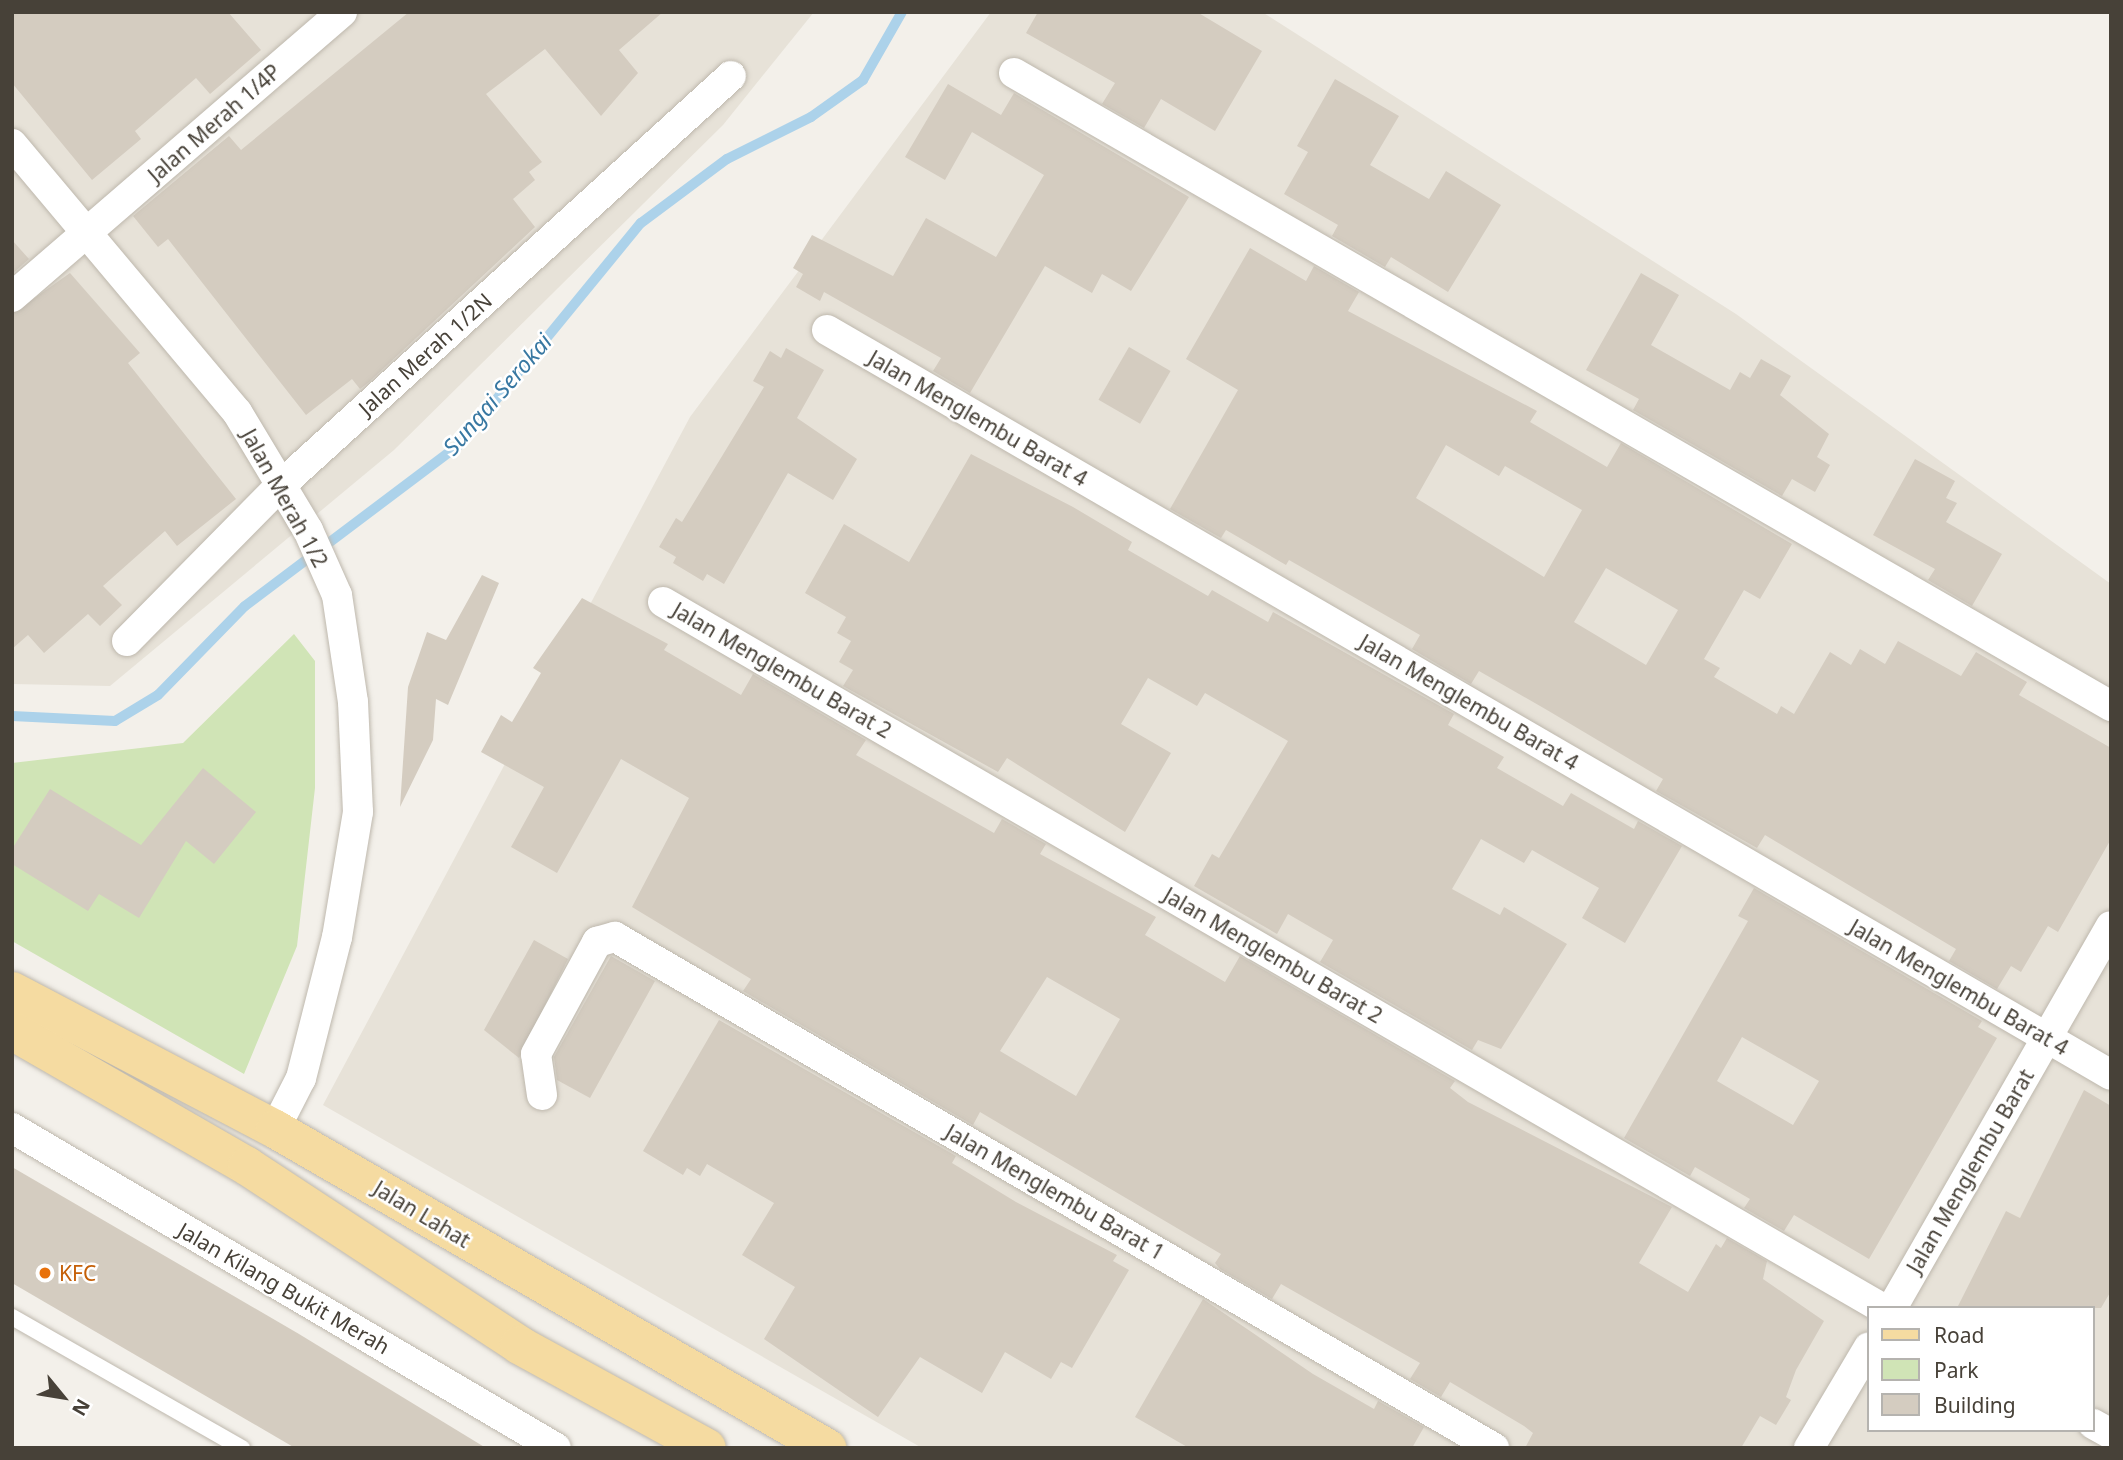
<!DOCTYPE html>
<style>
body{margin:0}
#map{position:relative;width:2123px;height:1460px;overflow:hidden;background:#f3f0ea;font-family:"Noto Sans",sans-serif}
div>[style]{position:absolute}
.residential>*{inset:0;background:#e7e2d8}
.green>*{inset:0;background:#d0e4b6}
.stream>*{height:10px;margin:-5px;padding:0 5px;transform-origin:5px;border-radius:5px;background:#acd2ea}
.building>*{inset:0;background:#d4ccc0;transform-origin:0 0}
.roads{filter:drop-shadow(0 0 2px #beb8ad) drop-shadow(0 0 2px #beb8ad)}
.lane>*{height:16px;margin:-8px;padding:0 8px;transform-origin:8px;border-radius:8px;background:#fff}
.street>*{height:30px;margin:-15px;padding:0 15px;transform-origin:15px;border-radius:15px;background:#fff}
.primary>*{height:38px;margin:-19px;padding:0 19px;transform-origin:19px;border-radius:19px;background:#f5dba1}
.dots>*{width:19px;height:19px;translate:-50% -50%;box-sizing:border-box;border:4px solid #fff;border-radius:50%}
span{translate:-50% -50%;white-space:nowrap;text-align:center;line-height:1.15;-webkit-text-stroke:5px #fff;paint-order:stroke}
.street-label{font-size:21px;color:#474138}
.food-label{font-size:21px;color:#c56008}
.left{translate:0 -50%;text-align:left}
.water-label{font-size:23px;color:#3878a2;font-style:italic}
.frame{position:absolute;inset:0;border:14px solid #474138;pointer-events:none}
.legend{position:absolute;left:1867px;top:1306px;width:228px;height:126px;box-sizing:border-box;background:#fff;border:2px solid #b5b3af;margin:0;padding:9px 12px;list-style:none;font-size:21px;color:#474138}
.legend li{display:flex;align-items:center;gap:14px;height:35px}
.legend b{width:35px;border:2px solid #b5b3af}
.north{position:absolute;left:28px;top:1362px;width:70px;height:70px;-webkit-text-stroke:5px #fff;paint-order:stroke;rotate:120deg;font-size:19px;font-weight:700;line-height:28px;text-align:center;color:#474138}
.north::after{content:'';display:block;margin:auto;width:24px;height:32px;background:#474138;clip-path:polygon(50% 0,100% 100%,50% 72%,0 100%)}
</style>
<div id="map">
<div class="residential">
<i style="clip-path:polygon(12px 12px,814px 12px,723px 125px,394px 450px,110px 686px,12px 684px)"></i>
<i style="clip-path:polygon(evenodd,991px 12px,1262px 12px,1736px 314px,2111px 584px,2111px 1448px,922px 1448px,323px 1105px,690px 417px,991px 12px,1869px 1308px,2093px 1308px,2093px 1430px,1869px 1430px,1869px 1308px)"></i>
</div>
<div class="green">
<i style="clip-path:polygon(294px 634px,315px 661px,315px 788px,297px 946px,244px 1074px,12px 941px,12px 763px,183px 743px)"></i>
</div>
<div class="stream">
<i style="left:12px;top:716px;width:103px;rotate:2.8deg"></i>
<i style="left:115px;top:721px;width:50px;rotate:-31.2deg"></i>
<i style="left:158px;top:695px;width:124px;rotate:-45.7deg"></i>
<i style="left:245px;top:606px;width:268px;rotate:-37deg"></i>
<i style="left:459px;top:445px;width:287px;rotate:-50.7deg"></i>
<i style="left:641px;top:223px;width:107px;rotate:-36.7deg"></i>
<i style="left:727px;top:159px;width:94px;rotate:-26.6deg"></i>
<i style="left:811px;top:117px;width:64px;rotate:-35.4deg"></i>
<i style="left:863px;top:80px;width:78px;rotate:-60.2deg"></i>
</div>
<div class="building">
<i style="clip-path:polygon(12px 12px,228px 12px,261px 50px,210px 94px,196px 78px,135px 131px,141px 139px,92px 180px,12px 83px)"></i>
<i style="clip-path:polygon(409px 12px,663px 12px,619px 50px,638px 73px,601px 116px,545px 49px,486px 94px,542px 162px,529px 172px,535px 180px,513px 199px,535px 227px,369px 382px,360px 389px,352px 379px,306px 415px,168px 239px,158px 247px,133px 216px,229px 136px,241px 150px)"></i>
<i style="clip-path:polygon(1038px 12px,1197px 12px,1262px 51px,1215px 131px,1161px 99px,1144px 128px,1102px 104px,1115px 83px,1026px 33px)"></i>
<i style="clip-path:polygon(1335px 79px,1399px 116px,1370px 165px,1429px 199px,1446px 171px,1501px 205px,1448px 292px,1391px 257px,1385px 267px,1332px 236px,1338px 225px,1284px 194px,1308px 152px,1297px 146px)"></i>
<i style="clip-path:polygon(948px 84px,1001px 115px,1014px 93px,1189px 197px,1131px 291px,1102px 274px,1092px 293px,1045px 266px,970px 393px,933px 371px,941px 358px,824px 292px,820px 301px,796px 287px,803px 274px,793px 268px,812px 235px,893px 276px,926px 218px,996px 257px,1044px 175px,972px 132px,945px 180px,905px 157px)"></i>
<i style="clip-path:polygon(12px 240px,29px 259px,12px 274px)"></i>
<i style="clip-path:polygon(evenodd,1250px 248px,1306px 281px,1314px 266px,1359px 292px,1348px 311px,1537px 411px,1530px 422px,1607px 467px,1621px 443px,1792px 544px,1760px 599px,1744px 590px,1704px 659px,1720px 668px,1714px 677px,1777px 714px,1781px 706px,1794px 714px,1830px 652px,1851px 665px,1860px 649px,1885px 664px,1898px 641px,1961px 676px,1976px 652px,2027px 682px,2019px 695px,2111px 748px,2111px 839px,2058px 932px,2048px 926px,2021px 972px,2011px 966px,1997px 989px,1949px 961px,1956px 949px,1765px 835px,1757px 848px,1656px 791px,1663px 779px,1547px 710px,1479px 671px,1471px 684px,1412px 649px,1420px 635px,1289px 560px,1286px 565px,1226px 530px,1221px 538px,1170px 509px,1238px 390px,1186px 359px,1250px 248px,1446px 445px,1499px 476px,1505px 466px,1582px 510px,1544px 577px,1416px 498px,1446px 445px,1250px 248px,1606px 568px,1678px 610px,1646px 665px,1574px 622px,1606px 568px)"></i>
<i style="clip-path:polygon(70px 273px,140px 353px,128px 363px,236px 499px,177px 546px,165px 531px,103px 586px,122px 605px,100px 626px,88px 614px,44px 653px,28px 635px,12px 649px,12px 314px)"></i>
<i style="clip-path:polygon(1641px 273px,1679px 295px,1651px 345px,1730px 390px,1740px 372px,1750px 378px,1761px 359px,1791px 376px,1780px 395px,1829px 434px,1817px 457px,1830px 465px,1815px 492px,1792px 479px,1782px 496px,1633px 410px,1639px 399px,1586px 370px)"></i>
<i style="left:1129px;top:347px;width:48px;height:61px;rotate:30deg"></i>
<i style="clip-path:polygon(786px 348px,824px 370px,797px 418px,857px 459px,833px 500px,788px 473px,724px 584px,707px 574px,703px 581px,673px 563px,676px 557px,659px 547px,676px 518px,682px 522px,764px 387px,753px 381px,770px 351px,781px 358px)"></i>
<i style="clip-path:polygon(971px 454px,1073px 507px,1132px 542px,1128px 550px,1208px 596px,1212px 590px,1268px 622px,1273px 612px,1454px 714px,1448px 725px,1504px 757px,1497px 768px,1563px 806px,1571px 793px,1634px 829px,1638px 821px,1682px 846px,1625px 943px,1582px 918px,1599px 888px,1532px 850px,1524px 863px,1481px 839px,1452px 889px,1500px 915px,1504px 907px,1567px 944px,1501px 1049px,1478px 1040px,1472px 1050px,1320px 962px,1333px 940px,1288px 914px,1277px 934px,1194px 886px,1212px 854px,1219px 858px,1288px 741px,1205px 693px,1197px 706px,1148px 678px,1121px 724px,1171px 753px,1125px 832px,1007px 758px,998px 772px,843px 686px,853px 670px,839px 662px,851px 641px,837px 633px,846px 617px,805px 593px,844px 524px,909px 562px)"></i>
<i style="clip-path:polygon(1915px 459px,1955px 481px,1946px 498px,1957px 503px,1946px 522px,2002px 554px,1972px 606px,1928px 580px,1935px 569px,1873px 535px)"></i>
<i style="clip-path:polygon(482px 575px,499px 583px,448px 705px,436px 699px,433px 740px,400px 807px,408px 687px,427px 632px,446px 640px)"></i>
<i style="clip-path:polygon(evenodd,582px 598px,668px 644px,664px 650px,741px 695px,753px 674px,866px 740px,856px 755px,994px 833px,1002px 819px,1046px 844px,1040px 854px,1156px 917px,1145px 935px,1225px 982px,1240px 956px,1455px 1081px,1450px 1088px,1468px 1102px,1672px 1207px,1639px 1263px,1688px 1292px,1716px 1244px,1721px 1248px,1727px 1238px,1767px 1261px,1763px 1279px,1824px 1321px,1796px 1370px,1786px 1397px,1791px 1400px,1776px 1425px,1760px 1416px,1741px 1448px,1525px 1448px,1533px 1433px,1524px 1426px,1450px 1382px,1441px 1397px,1410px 1379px,1420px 1363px,1281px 1284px,1272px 1299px,1220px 1269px,1215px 1263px,1221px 1254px,980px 1112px,973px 1125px,743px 991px,751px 979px,632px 907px,689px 798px,621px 759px,557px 873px,511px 847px,544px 787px,481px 752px,501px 715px,512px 722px,541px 673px,533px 668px,582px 598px,1047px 977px,1120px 1019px,1076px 1096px,1000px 1051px,1047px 977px)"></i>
<i style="clip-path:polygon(203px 768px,256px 812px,214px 864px,186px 841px,139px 918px,99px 894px,88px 911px,12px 864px,12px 849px,50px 789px,141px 845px)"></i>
<i style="clip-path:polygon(evenodd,1754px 888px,1982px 1021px,1978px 1027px,1997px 1038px,1869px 1259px,1794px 1215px,1784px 1231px,1744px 1208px,1750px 1199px,1695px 1167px,1690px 1176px,1624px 1138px,1748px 921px,1738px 916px,1754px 888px,1742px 1037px,1819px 1081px,1793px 1125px,1717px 1081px,1742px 1037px)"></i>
<i style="clip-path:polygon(534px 940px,568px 959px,519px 1058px,484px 1030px)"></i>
<i style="clip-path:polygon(611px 956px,655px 981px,590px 1098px,557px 1080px,554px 1057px)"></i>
<i style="clip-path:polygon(719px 1020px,956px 1156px,952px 1163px,1016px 1202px,1117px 1255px,1113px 1261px,1129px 1270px,1072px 1368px,1061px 1362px,1051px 1379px,1005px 1352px,982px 1393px,920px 1357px,878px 1417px,764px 1339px,795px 1287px,742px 1255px,774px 1203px,707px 1164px,700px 1176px,687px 1168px,683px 1175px,643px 1151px)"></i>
<i style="clip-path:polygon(2084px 1090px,2111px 1106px,2111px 1291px,2101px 1308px,1957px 1308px,2006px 1211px,2020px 1218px)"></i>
<i style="clip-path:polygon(12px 1167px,299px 1334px,486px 1448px,295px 1448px,12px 1283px)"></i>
<i style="clip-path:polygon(1203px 1299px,1313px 1374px,1374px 1409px,1378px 1401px,1424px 1427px,1412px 1448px,1189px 1448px,1135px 1417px)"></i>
</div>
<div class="roads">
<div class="lane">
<i style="left:12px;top:1317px;width:265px;rotate:29.7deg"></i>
</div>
<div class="street">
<i style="left:1014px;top:73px;width:1267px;rotate:29.99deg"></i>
<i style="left:12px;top:144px;width:350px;rotate:50deg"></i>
<i style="left:237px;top:412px;width:138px;rotate:59deg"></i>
<i style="left:308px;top:530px;width:71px;rotate:66deg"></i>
<i style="left:337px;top:595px;width:108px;rotate:81.5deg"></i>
<i style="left:353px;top:702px;width:110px;rotate:87.4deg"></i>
<i style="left:358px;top:812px;width:127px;rotate:99.5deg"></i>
<i style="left:337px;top:937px;width:146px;rotate:104.3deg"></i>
<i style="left:301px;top:1078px;width:57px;rotate:117deg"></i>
<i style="left:12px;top:297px;width:436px;rotate:-40.8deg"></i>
<i style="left:827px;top:330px;width:1484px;rotate:30.12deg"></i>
<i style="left:663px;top:602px;width:1409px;rotate:30.08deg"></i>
<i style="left:127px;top:641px;width:219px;rotate:-45.4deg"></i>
<i style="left:281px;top:485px;width:608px;rotate:-42.27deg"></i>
<i style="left:542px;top:1095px;width:41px;rotate:-98.3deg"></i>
<i style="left:536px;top:1054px;width:128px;rotate:-61.4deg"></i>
<i style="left:597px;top:942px;width:19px;rotate:-16deg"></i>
<i style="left:615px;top:937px;width:1017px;rotate:30.17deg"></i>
<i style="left:12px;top:1128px;width:631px;rotate:30.47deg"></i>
<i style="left:1892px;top:1308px;width:440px;rotate:-60.2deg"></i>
<i style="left:2093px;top:1424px;width:21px;rotate:29deg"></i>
<i style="left:1809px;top:1448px;width:117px;rotate:-59.3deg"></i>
</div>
<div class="primary">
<i style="left:12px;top:991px;width:297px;rotate:27.7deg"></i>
<i style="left:275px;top:1129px;width:638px;rotate:30.02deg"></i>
<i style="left:12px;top:1031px;width:271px;rotate:29.9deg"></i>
<i style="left:247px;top:1166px;width:326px;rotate:33.3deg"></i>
<i style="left:519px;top:1345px;width:214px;rotate:28.7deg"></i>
</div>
</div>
<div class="dots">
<i style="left:45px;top:1273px;background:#e8710a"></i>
</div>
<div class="street-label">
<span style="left:214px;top:123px;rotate:-41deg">Jalan Merah 1/4P</span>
<span style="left:425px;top:354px;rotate:-42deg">Jalan Merah 1/2N</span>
<span style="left:978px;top:418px;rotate:30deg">Jalan Menglembu Barat 4</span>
<span style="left:285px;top:498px;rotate:61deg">Jalan Merah 1/2</span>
<span style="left:782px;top:670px;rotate:30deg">Jalan Menglembu Barat 2</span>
<span style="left:1469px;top:702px;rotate:30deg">Jalan Menglembu Barat 4</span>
<span style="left:1273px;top:955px;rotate:30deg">Jalan Menglembu Barat 2</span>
<span style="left:1959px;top:987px;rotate:30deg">Jalan Menglembu Barat 4</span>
<span style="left:1970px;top:1171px;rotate:-60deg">Jalan Menglembu Barat</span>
<span style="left:1055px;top:1192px;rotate:30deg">Jalan Menglembu Barat 1</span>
<span style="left:422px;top:1214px;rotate:31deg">Jalan Lahat</span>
<span style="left:284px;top:1288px;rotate:30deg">Jalan Kilang Bukit Merah</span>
</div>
<div class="food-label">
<span class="left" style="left:59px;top:1273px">KFC</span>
</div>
<div class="water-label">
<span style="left:497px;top:394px;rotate:-49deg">Sungai Serokai</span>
</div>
<div class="frame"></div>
<ul class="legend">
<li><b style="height:9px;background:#f5dba1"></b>Road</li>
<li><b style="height:19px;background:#d0e4b6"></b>Park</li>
<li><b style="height:19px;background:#d4ccc0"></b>Building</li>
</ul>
<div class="north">N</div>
</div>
